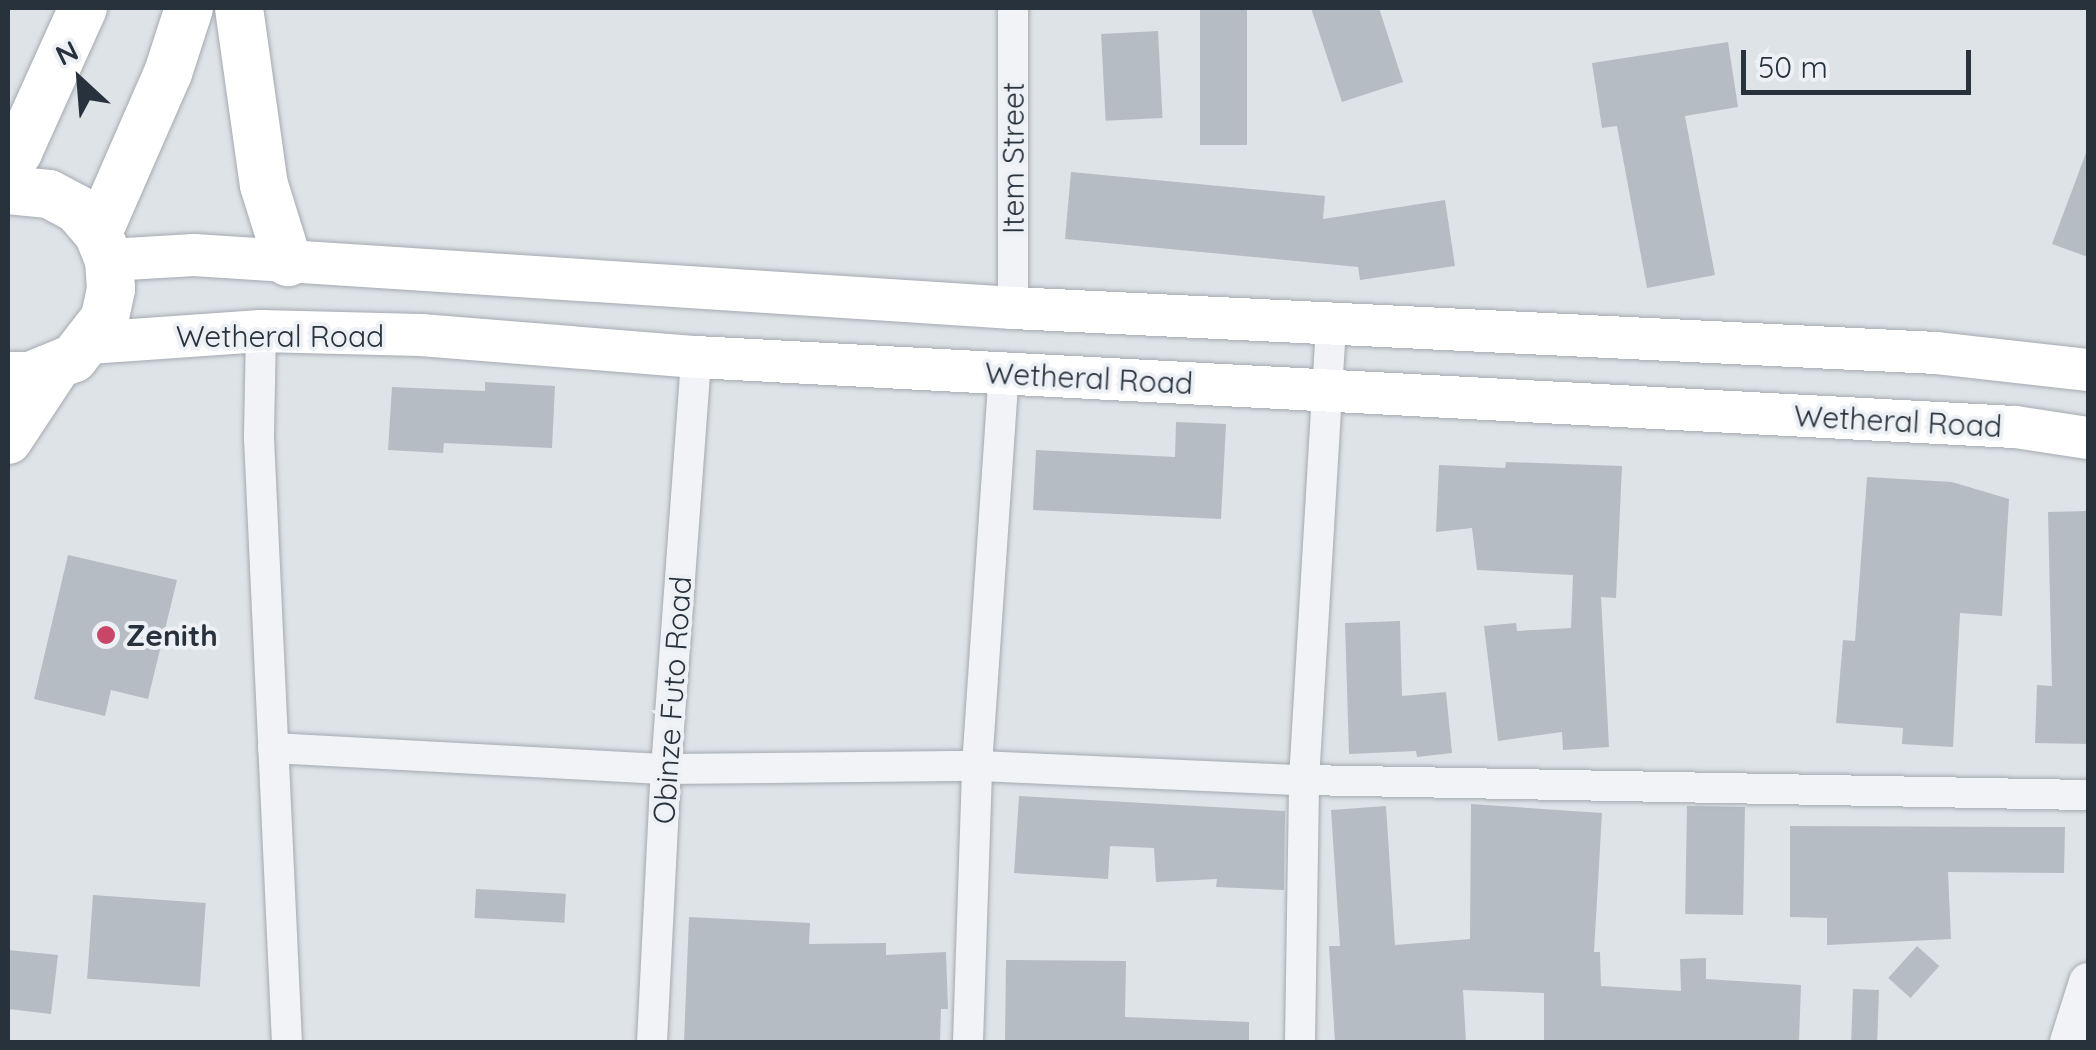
<!DOCTYPE html>
<style>
body{margin:0}
#map{position:relative;width:2096px;height:1050px;overflow:hidden;background:#dee3e7;font-family:Quicksand,sans-serif}
div>[style]{position:absolute}
.building>*{inset:0;background:#b6bcc4;transform-origin:0 0}
.roads{filter:drop-shadow(0 0 2px #a4aab1) drop-shadow(0 0 2px #a4aab1)}
.minor>*{height:30px;margin:-15px;padding:0 15px;transform-origin:15px;border-radius:15px;background:#f1f3f6}
.tertiary>*{height:38px;margin:-19px;padding:0 19px;transform-origin:19px;border-radius:19px;background:#f1f3f6}
.secondary>*{height:42px;margin:-21px;padding:0 21px;transform-origin:21px;border-radius:21px;background:#fff}
.primary>*{height:48px;margin:-24px;padding:0 24px;transform-origin:24px;border-radius:24px;background:#fff}
.dots>*{width:28px;height:28px;translate:-50% -50%;box-sizing:border-box;border:5px solid #edf1f5;border-radius:50%}
span{translate:-50% -50%;white-space:nowrap;text-align:center;line-height:1.15;-webkit-text-stroke:8px #edf1f5;paint-order:stroke}
.street-label{font-size:30px;color:#28323d}
.poi-label{font-size:30px;color:#28323d;font-weight:700}
.left{translate:0 -50%;text-align:left}
.frame{position:absolute;inset:0;border:10px solid #28323d;pointer-events:none}
.north{position:absolute;left:30px;top:30px;width:100px;height:100px;-webkit-text-stroke:8px #edf1f5;paint-order:stroke;rotate:334deg;font-size:28px;font-weight:700;line-height:40px;text-align:center;color:#28323d}
.north::after{content:'';display:block;margin:auto;width:35px;height:45px;background:#28323d;clip-path:polygon(50% 0,100% 100%,50% 72%,0 100%)}
.scale{position:absolute;left:1741px;top:50px;width:230px;height:45px;box-sizing:border-box;border:5px solid #28323d;border-top:0;padding-left:12px;font-size:30px;line-height:35px;white-space:nowrap;color:#28323d;-webkit-text-stroke:8px #edf1f5;paint-order:stroke}
</style>
<div id="map">
<div class="building">
<i style="left:1200px;top:8px;width:47px;height:137px"></i>
<i style="clip-path:polygon(1311px 8px,1379px 8px,1403px 82px,1342px 102px)"></i>
<i style="left:1158px;top:31px;width:87px;height:57px;rotate:87deg"></i>
<i style="clip-path:polygon(1728px 42px,1738px 107px,1685px 116px,1715px 275px,1647px 288px,1617px 126px,1602px 128px,1592px 63px)"></i>
<i style="clip-path:polygon(2086px 153px,2088px 153px,2088px 257px,2052px 244px)"></i>
<i style="clip-path:polygon(1071px 172px,1325px 196px,1323px 219px,1445px 200px,1455px 266px,1360px 280px,1358px 267px,1065px 239px)"></i>
<i style="clip-path:polygon(485px 382px,555px 386px,552px 448px,444px 443px,443px 453px,388px 450px,392px 387px,485px 391px)"></i>
<i style="clip-path:polygon(1176px 422px,1226px 424px,1221px 519px,1033px 510px,1036px 450px,1175px 457px)"></i>
<i style="clip-path:polygon(1506px 462px,1622px 466px,1616px 598px,1601px 597px,1609px 747px,1563px 750px,1562px 732px,1498px 741px,1484px 626px,1516px 623px,1517px 631px,1571px 628px,1573px 575px,1477px 570px,1472px 528px,1436px 532px,1439px 465px,1505px 468px)"></i>
<i style="clip-path:polygon(1867px 477px,1952px 482px,2009px 499px,2002px 616px,1960px 613px,1953px 747px,1902px 744px,1903px 728px,1836px 723px,1843px 640px,1855px 641px)"></i>
<i style="clip-path:polygon(2088px 511px,2088px 744px,2035px 743px,2037px 685px,2052px 686px,2048px 512px)"></i>
<i style="clip-path:polygon(68px 555px,177px 580px,148px 699px,111px 690px,105px 716px,34px 699px)"></i>
<i style="clip-path:polygon(1400px 621px,1402px 696px,1446px 692px,1452px 753px,1417px 757px,1416px 751px,1349px 754px,1345px 623px)"></i>
<i style="clip-path:polygon(1019px 796px,1285px 811px,1284px 890px,1216px 887px,1217px 879px,1156px 882px,1154px 848px,1110px 846px,1108px 879px,1014px 873px)"></i>
<i style="clip-path:polygon(1471px 804px,1602px 813px,1594px 952px,1600px 952px,1601px 986px,1681px 991px,1680px 959px,1706px 958px,1706px 979px,1801px 985px,1799px 1042px,1544px 1042px,1544px 993px,1463px 990px,1466px 1042px,1335px 1042px,1329px 946px,1340px 946px,1331px 810px,1386px 806px,1395px 945px,1470px 939px)"></i>
<i style="left:1687px;top:806px;width:58px;height:108px;rotate:1deg"></i>
<i style="clip-path:polygon(1790px 826px,2065px 827px,2064px 873px,1948px 872px,1951px 939px,1827px 945px,1827px 918px,1790px 917px)"></i>
<i style="left:476px;top:889px;width:90px;height:29px;rotate:3deg"></i>
<i style="left:93px;top:895px;width:113px;height:84px;rotate:4deg"></i>
<i style="clip-path:polygon(689px 917px,810px 923px,809px 944px,886px 943px,886px 955px,946px 952px,948px 1009px,941px 1009px,940px 1042px,684px 1042px)"></i>
<i style="left:1917px;top:946px;width:30px;height:43px;rotate:42deg"></i>
<i style="clip-path:polygon(8px 950px,58px 955px,51px 1014px,8px 1009px)"></i>
<i style="clip-path:polygon(1006px 960px,1126px 961px,1125px 1017px,1249px 1022px,1249px 1042px,1005px 1042px)"></i>
<i style="left:1853px;top:989px;width:26px;height:53px;rotate:2deg"></i>
</div>
<div class="roads">
<div class="minor">
<i style="left:1013px;top:308px;width:300px;rotate:-90deg"></i>
<i style="left:261px;top:331px;width:107px;rotate:91.1deg"></i>
<i style="left:259px;top:438px;width:605px;rotate:87.35deg"></i>
<i style="left:273px;top:748px;width:394px;rotate:3.1deg"></i>
<i style="left:666px;top:769px;width:311px;rotate:-0.6deg"></i>
<i style="left:977px;top:766px;width:327px;rotate:2.5deg"></i>
<i style="left:1304px;top:780px;width:784px;rotate:1.1deg"></i>
<i style="left:652px;top:1042px;width:273px;rotate:-87.1deg"></i>
<i style="left:666px;top:769px;width:413px;rotate:-85.8deg"></i>
<i style="left:968px;top:1042px;width:276px;rotate:-88.1deg"></i>
<i style="left:977px;top:766px;width:393px;rotate:-86.1deg"></i>
<i style="left:1300px;top:1042px;width:262px;rotate:-89.1deg"></i>
<i style="left:1304px;top:780px;width:457px;rotate:-86.6deg"></i>
</div>
<div class="tertiary">
<i style="left:2069px;top:1042px;width:63px;rotate:-72.4deg"></i>
</div>
<div class="secondary">
<i style="left:109px;top:260px;width:85px;rotate:-3.4deg"></i>
<i style="left:194px;top:255px;width:821px;rotate:3.7deg"></i>
<i style="left:1013px;top:308px;width:924px;rotate:2.79deg"></i>
<i style="left:1936px;top:353px;width:153px;rotate:6.4deg"></i>
<i style="left:89px;top:343px;width:172px;rotate:-4deg"></i>
<i style="left:261px;top:331px;width:160px;rotate:1.4deg"></i>
<i style="left:421px;top:335px;width:276px;rotate:4.6deg"></i>
<i style="left:696px;top:357px;width:1321px;rotate:3.04deg"></i>
<i style="left:2015px;top:427px;width:74px;rotate:8.6deg"></i>
</div>
<div class="primary">
<i style="left:239px;top:8px;width:179px;rotate:82deg"></i>
<i style="left:264px;top:185px;width:81px;rotate:72.7deg"></i>
<i style="left:8px;top:164px;width:16px;rotate:-50deg"></i>
<i style="left:18px;top:152px;width:158px;rotate:-65.7deg"></i>
<i style="left:8px;top:190px;width:41px;rotate:5.6deg"></i>
<i style="left:49px;top:194px;width:32px;rotate:28deg"></i>
<i style="left:77px;top:209px;width:32px;rotate:49deg"></i>
<i style="left:98px;top:233px;width:29px;rotate:68deg"></i>
<i style="left:109px;top:260px;width:29px;rotate:86deg"></i>
<i style="left:111px;top:289px;width:30px;rotate:102deg"></i>
<i style="left:105px;top:318px;width:51px;rotate:127.8deg"></i>
<i style="left:74px;top:358px;width:48px;rotate:157.8deg"></i>
<i style="left:30px;top:376px;width:22px;rotate:180deg"></i>
<i style="left:98px;top:233px;width:175px;rotate:-66.4deg"></i>
<i style="left:168px;top:73px;width:68px;rotate:-72.1deg"></i>
<i style="left:8px;top:440px;width:85px;rotate:-56.5deg"></i>
</div>
</div>
<div class="dots">
<i style="left:106px;top:635px;background:#c84769"></i>
</div>
<div class="street-label">
<span style="left:1013px;top:158px;rotate:-90deg">Item Street</span>
<span style="left:280px;top:336px">Wetheral Road</span>
<span style="left:1089px;top:378px;rotate:3deg">Wetheral Road</span>
<span style="left:1898px;top:421px;rotate:3deg">Wetheral Road</span>
<span style="left:672px;top:700px;rotate:-86deg">Obinze Futo Road</span>
</div>
<div class="poi-label">
<span class="left" style="left:126px;top:635px">Zenith</span>
</div>
<div class="frame"></div>
<div class="north">N</div>
<div class="scale">50 m</div>
</div>
